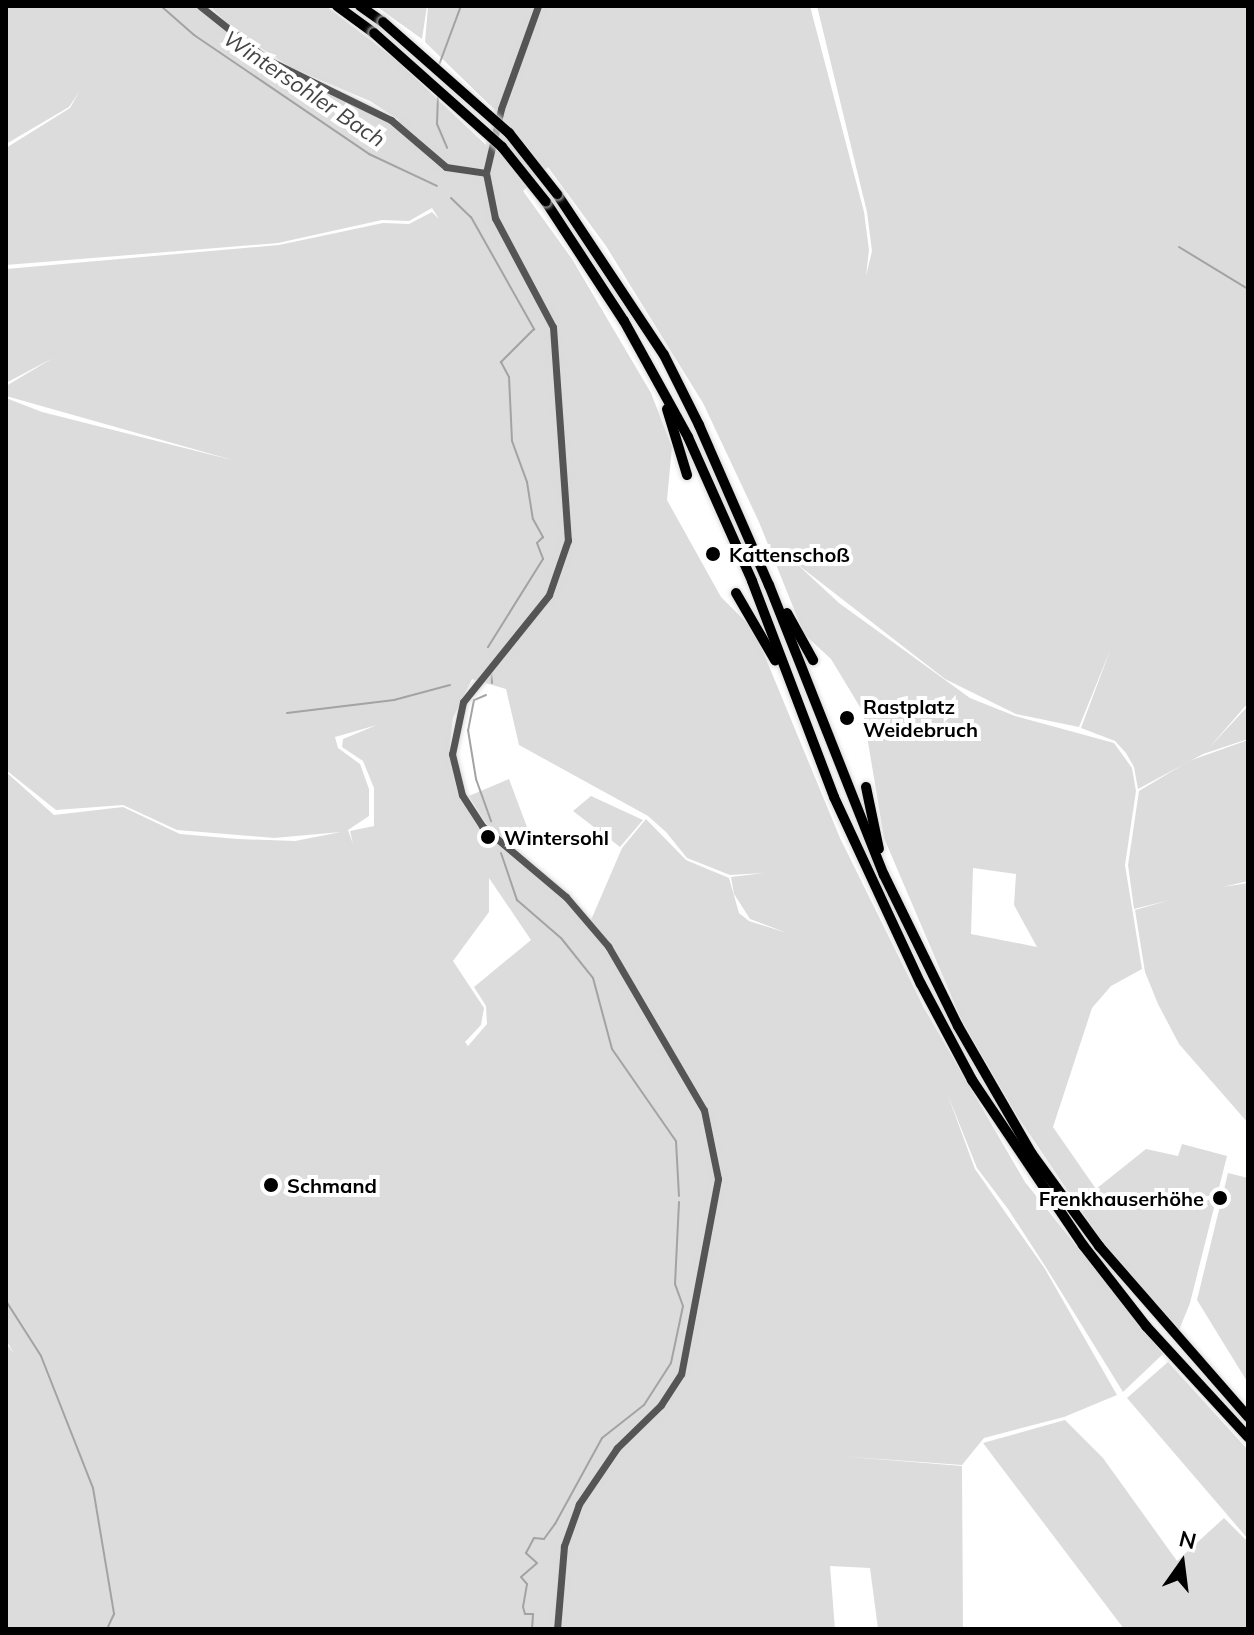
<!DOCTYPE html>
<meta charset="utf-8">
<style>
body{margin:0}
#map{position:relative;width:1254px;height:1635px;overflow:hidden;background:#fff;font-family:Mulish,sans-serif}
div>[style]{position:absolute}
.green>*{inset:0;background:#dcdcdc}
.stream>*{height:2px;margin:-1px;padding:0 1px;transform-origin:1px;border-radius:1px;background:#a3a3a3}
.roads{filter:drop-shadow(0 0 2px #dbdbdb) drop-shadow(0 0 2px #dbdbdb)}
.minor>*{height:7px;margin:-3.5px;padding:0 3.5px;transform-origin:3.5px;border-radius:3.5px;background:#555}
.highway>*{height:10px;margin:-5px;padding:0 5px;transform-origin:5px;border-radius:5px;background:#000}
.bridges{filter:drop-shadow(0 0 2px #dbdbdb) drop-shadow(0 0 2px #dbdbdb)}
.highway-bridge>*{height:10px;margin:-5px;padding:0 5px;transform-origin:5px;border-radius:5px;background:#000}
.dots>*{width:22px;height:22px;translate:-50% -50%;box-sizing:border-box;border:4px solid #fff;border-radius:50%}
span{translate:-50% -50%;white-space:nowrap;text-align:center;line-height:1.15;-webkit-text-stroke:8px #fff;paint-order:stroke}
.poi-label{font-size:20px;color:#000;font-weight:700}
.left{translate:0 -50%;text-align:left}
.right{translate:-100% -50%;text-align:right}
.water-label{font-size:22px;color:#444;font-style:italic}
.frame{position:absolute;inset:0;border:8px solid #000;pointer-events:none}
.north{position:absolute;left:1142px;top:1523px;width:80px;height:80px;-webkit-text-stroke:6px #fff;paint-order:stroke;rotate:14deg;font-size:22px;font-weight:700;line-height:32px;text-align:center;color:#000}
.north::after{content:'';display:block;margin:auto;width:28px;height:36px;background:#000;clip-path:polygon(50% 0,100% 100%,50% 72%,0 100%)}
</style>
<div id="map">
<div class="green">
<i style="clip-path:polygon(evenodd,6px 6px,196px 6px,264px 63px,367px 108px,395px 126px,399px 120px,370px 101px,292px 68px,236px 32px,210px 6px,326px 6px,395px 59px,486px 145px,496px 111px,425px 42px,428px 6px,810px 6px,864px 212px,869px 250px,866px 276px,872px 251px,867px 212px,817px 6px,1248px 6px,1248px 703px,1208px 749px,1248px 706px,1248px 739px,1203px 754px,1138px 789px,1134px 767px,1126px 753px,1115px 741px,1081px 728px,1111px 648px,1079px 727px,1016px 714px,945px 679px,797px 564px,839px 603px,970px 698px,1015px 716px,1114px 743px,1132px 768px,1136px 791px,1125px 865px,1142px 969px,1111px 986px,1092px 1008px,1053px 1127px,1096px 1189px,1146px 1149px,1178px 1156px,1182px 1144px,1227px 1156px,1190px 1303px,1177px 1335px,1103px 1243px,1016px 1114px,962px 1021px,884px 838px,863px 712px,831px 659px,804px 634px,759px 522px,703px 403px,606px 246px,548px 167px,523px 191px,572px 259px,651px 393px,672px 447px,667px 500px,721px 597px,754px 630px,840px 838px,924px 1008px,1025px 1182px,1163px 1354px,1123px 1392px,1047px 1269px,1008px 1209px,977px 1168px,947px 1093px,975px 1169px,1045px 1269px,1117px 1395px,1064px 1417px,984px 1438px,962px 1465px,838px 1456px,962px 1466px,963px 1629px,878px 1629px,870px 1568px,830px 1566px,835px 1629px,6px 1629px,6px 1343px,14px 1354px,6px 1340px,6px 772px,54px 815px,123px 807px,180px 834px,238px 839px,295px 841px,341px 832px,274px 838px,177px 830px,123px 805px,56px 810px,6px 770px,6px 398px,42px 412px,236px 461px,6px 396px,6px 386px,53px 358px,6px 383px,6px 269px,279px 245px,383px 223px,409px 224px,432px 212px,439px 219px,432px 208px,409px 221px,382px 220px,278px 243px,6px 265px,6px 148px,70px 108px,79px 92px,69px 107px,6px 144px,6px 6px,472px 679px,506px 689px,519px 745px,648px 816px,666px 832px,687px 858px,730px 875px,764px 873px,731px 877px,734px 894px,750px 919px,787px 933px,749px 921px,739px 913px,729px 878px,686px 860px,646px 819px,622px 848px,591px 920px,660px 1035px,595px 933px,564px 898px,479px 827px,458px 796px,449px 754px,453px 718px,472px 679px,6px 6px,377px 725px,343px 739px,342px 747px,363px 761px,374px 788px,374px 826px,350px 831px,353px 844px,348px 830px,369px 816px,369px 789px,360px 764px,338px 748px,335px 737px,377px 725px,6px 6px,973px 868px,1016px 874px,1014px 905px,1037px 947px,971px 934px,973px 868px,6px 6px,489px 878px,531px 940px,474px 987px,486px 1006px,487px 1024px,468px 1046px,465px 1042px,481px 1025px,484px 1008px,453px 961px,489px 912px,489px 878px)"></i>
<i style="clip-path:polygon(376px 6px,427px 6px,422px 39px)"></i>
<i style="clip-path:polygon(1248px 740px,1248px 881px,1223px 887px,1248px 883px,1248px 1123px,1179px 1044px,1158px 1004px,1145px 972px,1135px 910px,1170px 900px,1134px 909px,1128px 865px,1139px 791px,1189px 761px)"></i>
<i style="clip-path:polygon(509px 779px,527px 827px,509px 844px,485px 822px,469px 796px)"></i>
<i style="clip-path:polygon(591px 796px,643px 820px,620px 847px,573px 811px)"></i>
<i style="clip-path:polygon(1228px 1173px,1248px 1178px,1248px 1383px,1197px 1300px)"></i>
<i style="clip-path:polygon(1168px 1362px,1248px 1450px,1248px 1539px,1127px 1398px)"></i>
<i style="clip-path:polygon(1065px 1420px,1103px 1458px,1177px 1561px,1224px 1518px,1248px 1542px,1248px 1629px,1124px 1629px,983px 1443px)"></i>
</div>
<div class="stream">
<i style="left:161px;top:6px;width:44px;rotate:41.3deg"></i>
<i style="left:194px;top:35px;width:212px;rotate:34.2deg"></i>
<i style="left:369px;top:154px;width:75px;rotate:25.2deg"></i>
<i style="left:439px;top:65px;width:63px;rotate:-69.6deg"></i>
<i style="left:438px;top:95px;width:29px;rotate:92deg"></i>
<i style="left:437px;top:124px;width:26px;rotate:67deg"></i>
<i style="left:451px;top:198px;width:28px;rotate:44deg"></i>
<i style="left:471px;top:217px;width:129px;rotate:60.6deg"></i>
<i style="left:534px;top:329px;width:47px;rotate:135deg"></i>
<i style="left:501px;top:362px;width:17px;rotate:62deg"></i>
<i style="left:509px;top:377px;width:64px;rotate:87.3deg"></i>
<i style="left:512px;top:441px;width:44px;rotate:69.9deg"></i>
<i style="left:527px;top:482px;width:37px;rotate:81deg"></i>
<i style="left:533px;top:519px;width:21px;rotate:61deg"></i>
<i style="left:543px;top:537px;width:8px;rotate:135deg"></i>
<i style="left:537px;top:543px;width:17px;rotate:69deg"></i>
<i style="left:543px;top:559px;width:104px;rotate:122deg"></i>
<i style="left:1179px;top:247px;width:81px;rotate:31.3deg"></i>
<i style="left:491px;top:671px;width:12px;rotate:85deg"></i>
<i style="left:486px;top:695px;width:13px;rotate:157deg"></i>
<i style="left:474px;top:700px;width:31px;rotate:101deg"></i>
<i style="left:468px;top:730px;width:50px;rotate:80.7deg"></i>
<i style="left:476px;top:779px;width:45px;rotate:70.3deg"></i>
<i style="left:287px;top:713px;width:108px;rotate:-6.9deg"></i>
<i style="left:394px;top:700px;width:58px;rotate:-15deg"></i>
<i style="left:501px;top:853px;width:50px;rotate:71.2deg"></i>
<i style="left:517px;top:900px;width:58px;rotate:40.8deg"></i>
<i style="left:561px;top:938px;width:51px;rotate:51.3deg"></i>
<i style="left:593px;top:978px;width:73px;rotate:75deg"></i>
<i style="left:612px;top:1049px;width:112px;rotate:55.2deg"></i>
<i style="left:676px;top:1141px;width:55px;rotate:86.9deg"></i>
<i style="left:6px;top:1301px;width:65px;rotate:57.5deg"></i>
<i style="left:41px;top:1356px;width:142px;rotate:68.5deg"></i>
<i style="left:93px;top:1488px;width:128px;rotate:80.5deg"></i>
<i style="left:114px;top:1614px;width:17px;rotate:115deg"></i>
<i style="left:532px;top:1629px;width:15px;rotate:-86deg"></i>
<i style="left:533px;top:1614px;width:8px;rotate:180deg"></i>
<i style="left:525px;top:1614px;width:7px;rotate:-106deg"></i>
<i style="left:523px;top:1607px;width:23px;rotate:-80deg"></i>
<i style="left:527px;top:1584px;width:9px;rotate:-131deg"></i>
<i style="left:521px;top:1577px;width:21px;rotate:-41deg"></i>
<i style="left:537px;top:1563px;width:15px;rotate:-138deg"></i>
<i style="left:526px;top:1553px;width:17px;rotate:-62deg"></i>
<i style="left:534px;top:1538px;width:10px;rotate:6deg"></i>
<i style="left:544px;top:1539px;width:19px;rotate:-54deg"></i>
<i style="left:555px;top:1524px;width:98px;rotate:-61.3deg"></i>
<i style="left:602px;top:1438px;width:53px;rotate:-38.2deg"></i>
<i style="left:644px;top:1405px;width:50px;rotate:-57.3deg"></i>
<i style="left:671px;top:1363px;width:58px;rotate:-78.1deg"></i>
<i style="left:683px;top:1306px;width:23px;rotate:-110deg"></i>
<i style="left:675px;top:1284px;width:82px;rotate:-87.2deg"></i>
</div>
<div class="roads">
<div class="minor">
<i style="left:200px;top:6px;width:87px;rotate:38.5deg"></i>
<i style="left:268px;top:60px;width:137px;rotate:26deg"></i>
<i style="left:391px;top:120px;width:72px;rotate:40.5deg"></i>
<i style="left:446px;top:167px;width:40px;rotate:8.5deg"></i>
<i style="left:538px;top:6px;width:109px;rotate:109.8deg"></i>
<i style="left:501px;top:109px;width:66px;rotate:103.2deg"></i>
<i style="left:486px;top:173px;width:46px;rotate:78.7deg"></i>
<i style="left:495px;top:218px;width:123px;rotate:62deg"></i>
<i style="left:553px;top:327px;width:214px;rotate:86deg"></i>
<i style="left:568px;top:540px;width:58px;rotate:109.1deg"></i>
<i style="left:549px;top:595px;width:137px;rotate:128.8deg"></i>
<i style="left:463px;top:702px;width:53px;rotate:101.9deg"></i>
<i style="left:452px;top:754px;width:42px;rotate:76.3deg"></i>
<i style="left:462px;top:795px;width:37px;rotate:57deg"></i>
<i style="left:482px;top:826px;width:110px;rotate:40.2deg"></i>
<i style="left:566px;top:897px;width:65px;rotate:49.4deg"></i>
<i style="left:608px;top:946px;width:190px;rotate:59.7deg"></i>
<i style="left:704px;top:1110px;width:70px;rotate:78.5deg"></i>
<i style="left:718px;top:1179px;width:198px;rotate:100.7deg"></i>
<i style="left:681px;top:1374px;width:37px;rotate:123deg"></i>
<i style="left:661px;top:1405px;width:62px;rotate:135.7deg"></i>
<i style="left:617px;top:1448px;width:68px;rotate:124.2deg"></i>
<i style="left:579px;top:1504px;width:45px;rotate:109.7deg"></i>
<i style="left:564px;top:1546px;width:83px;rotate:94.8deg"></i>
</div>
<div class="highway">
<i style="left:337px;top:6px;width:46px;rotate:36.1deg"></i>
<i style="left:360px;top:6px;width:28px;rotate:35deg"></i>
<i style="left:557px;top:194px;width:193px;rotate:56.4deg"></i>
<i style="left:664px;top:355px;width:78px;rotate:63.4deg"></i>
<i style="left:699px;top:425px;width:175px;rotate:66.4deg"></i>
<i style="left:769px;top:585px;width:312px;rotate:68.4deg"></i>
<i style="left:884px;top:875px;width:168px;rotate:63.9deg"></i>
<i style="left:958px;top:1026px;width:148px;rotate:60deg"></i>
<i style="left:1032px;top:1154px;width:114px;rotate:53.9deg"></i>
<i style="left:1099px;top:1246px;width:227px;rotate:48.9deg"></i>
<i style="left:546px;top:202px;width:142px;rotate:56.8deg"></i>
<i style="left:624px;top:321px;width:132px;rotate:61.1deg"></i>
<i style="left:688px;top:437px;width:158px;rotate:66deg"></i>
<i style="left:752px;top:581px;width:231px;rotate:69.2deg"></i>
<i style="left:834px;top:797px;width:206px;rotate:65.1deg"></i>
<i style="left:921px;top:984px;width:109px;rotate:62deg"></i>
<i style="left:972px;top:1080px;width:199px;rotate:56.1deg"></i>
<i style="left:1083px;top:1245px;width:103px;rotate:52.1deg"></i>
<i style="left:1146px;top:1326px;width:151px;rotate:47.4deg"></i>
<i style="left:667px;top:409px;width:69px;rotate:73.1deg"></i>
<i style="left:736px;top:593px;width:78px;rotate:59.8deg"></i>
<i style="left:787px;top:613px;width:54px;rotate:61deg"></i>
<i style="left:866px;top:787px;width:63px;rotate:78.2deg"></i>
</div>
</div>
<div class="bridges">
<div class="highway-bridge">
<i style="left:383px;top:22px;width:168px;rotate:41.4deg"></i>
<i style="left:509px;top:133px;width:78px;rotate:51.8deg"></i>
<i style="left:374px;top:33px;width:171px;rotate:41.7deg"></i>
<i style="left:502px;top:147px;width:70px;rotate:51.3deg"></i>
</div>
</div>
<div class="dots">
<i style="left:713px;top:554px;background:#000"></i>
<i style="left:847px;top:718px;background:#000"></i>
<i style="left:488px;top:837px;background:#000"></i>
<i style="left:271px;top:1185px;background:#000"></i>
<i style="left:1220px;top:1198px;background:#000"></i>
</div>
<div class="poi-label">
<span class="left" style="left:729px;top:554px">Kattenschoß</span>
<span class="left" style="left:863px;top:718px">Rastplatz<br>Weidebruch</span>
<span class="left" style="left:504px;top:837px">Wintersohl</span>
<span class="left" style="left:287px;top:1185px">Schmand</span>
<span class="right" style="left:1204px;top:1198px">Frenkhauserhöhe</span>
</div>
<div class="water-label">
<span style="left:304px;top:89px;rotate:34deg">Wintersohler Bach</span>
</div>
<div class="frame"></div>
<div class="north">N</div>
</div>
